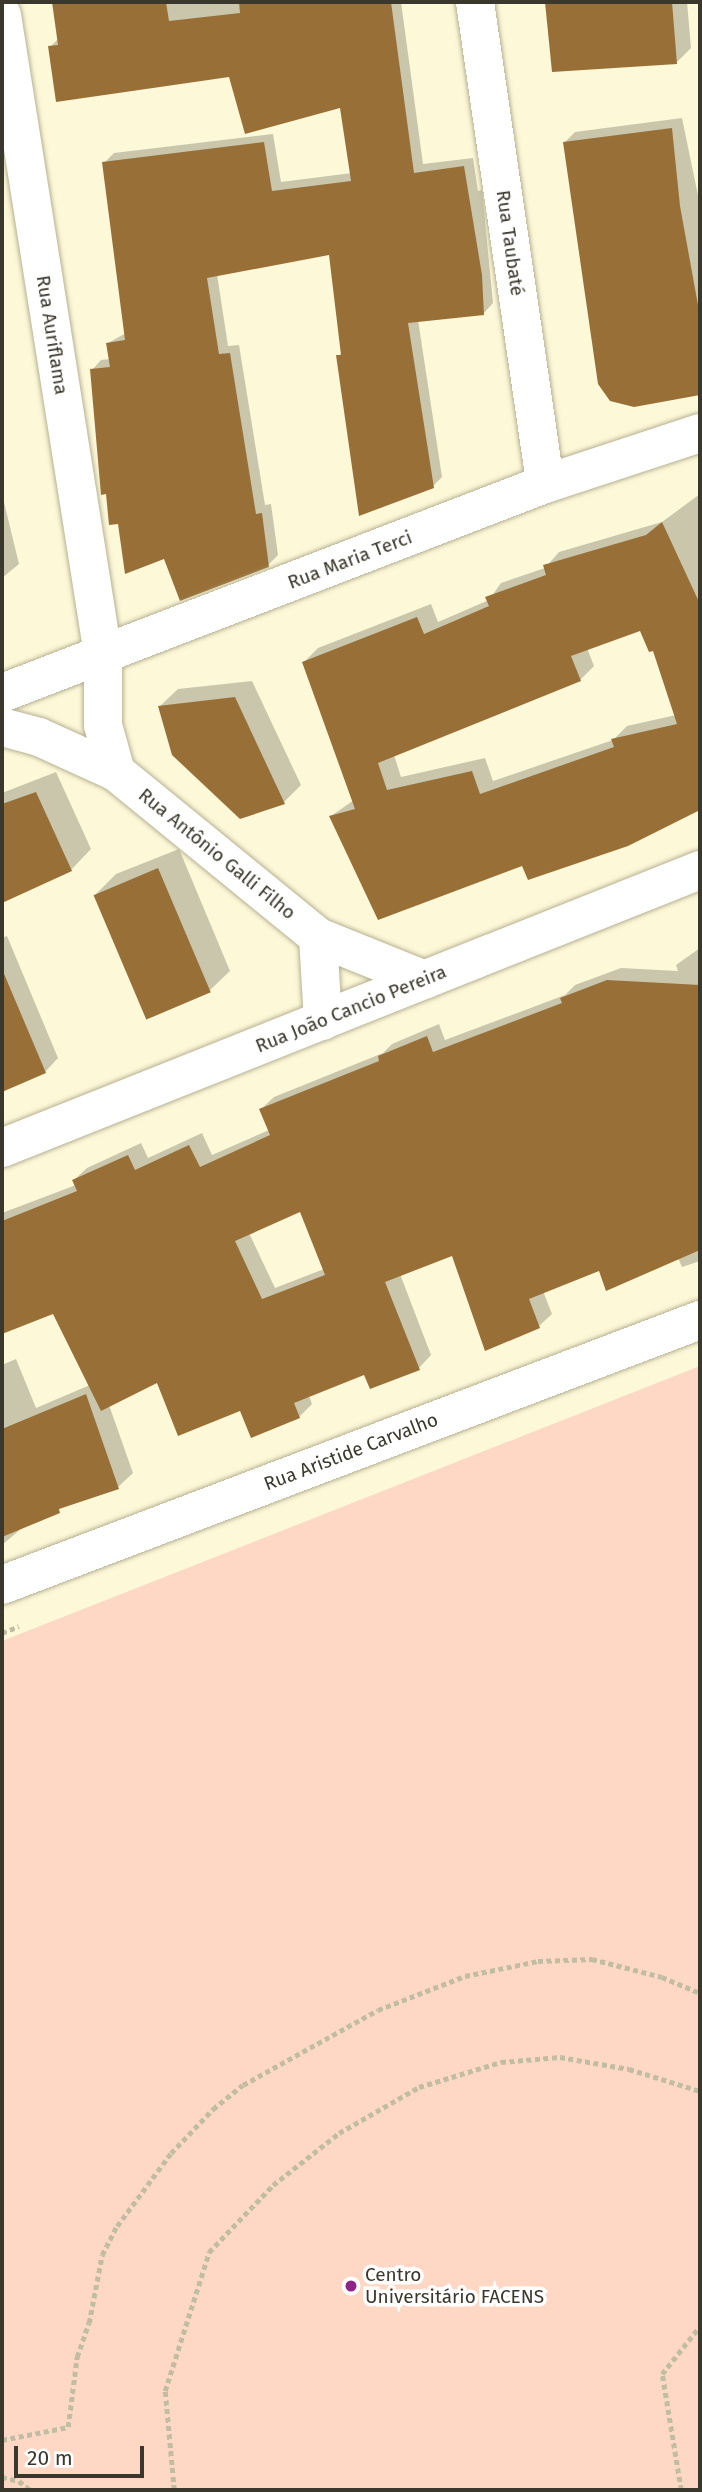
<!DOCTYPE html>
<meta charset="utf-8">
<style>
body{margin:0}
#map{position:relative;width:702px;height:2492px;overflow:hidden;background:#fdf8d8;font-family:"Fira Sans",sans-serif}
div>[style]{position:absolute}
.green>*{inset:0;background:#fed8c5}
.shadow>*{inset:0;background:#0003}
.building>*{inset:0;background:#987037;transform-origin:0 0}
.path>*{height:4.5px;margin-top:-2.25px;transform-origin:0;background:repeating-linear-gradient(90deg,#c1bda3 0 5px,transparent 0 8.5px)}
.roads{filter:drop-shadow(0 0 2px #b6b193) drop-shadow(0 0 2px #b6b193)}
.street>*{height:38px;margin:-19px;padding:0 19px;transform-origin:19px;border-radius:19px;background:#fff}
.dots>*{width:19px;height:19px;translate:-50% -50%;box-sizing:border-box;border:4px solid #fff;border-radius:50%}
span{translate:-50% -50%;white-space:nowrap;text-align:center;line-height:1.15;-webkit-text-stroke:7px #fff;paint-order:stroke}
.street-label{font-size:19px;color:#3a382c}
.poi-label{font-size:19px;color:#3a382c}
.left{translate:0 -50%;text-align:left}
.frame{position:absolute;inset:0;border:4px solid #3a382c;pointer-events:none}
.scale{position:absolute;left:14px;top:2446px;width:130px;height:32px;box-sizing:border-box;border:4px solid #3a382c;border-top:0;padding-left:9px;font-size:21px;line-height:24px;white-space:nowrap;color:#3a382c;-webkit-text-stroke:5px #fff;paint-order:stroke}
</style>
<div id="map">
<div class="green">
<i style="clip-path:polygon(700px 1366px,700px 2490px,2px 2490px,2px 1641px)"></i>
</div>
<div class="shadow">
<i style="clip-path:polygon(54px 2px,401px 2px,423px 164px,473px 158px,478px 191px,482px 190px,493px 303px,484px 313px,418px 320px,442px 477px,433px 486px,338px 356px,343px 352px,331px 253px,217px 274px,228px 346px,239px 345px,265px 505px,271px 504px,278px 555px,268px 565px,92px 370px,101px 360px,110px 359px,108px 343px,126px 333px,104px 163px,114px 153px,273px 134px,281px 182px,352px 173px,342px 106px,230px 75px,50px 47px,59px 38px)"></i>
<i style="clip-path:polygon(546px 2px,687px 2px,691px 48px,677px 62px,554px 70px)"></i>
<i style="clip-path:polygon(682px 118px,700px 205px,700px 393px,634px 405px,565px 142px,575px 132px)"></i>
<i style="clip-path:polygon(2px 494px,19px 564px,2px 578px)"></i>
<i style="clip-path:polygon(evenodd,700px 494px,700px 808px,627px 844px,523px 864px,331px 816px,354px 800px,304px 662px,318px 648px,431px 604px,438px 622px,489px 600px,501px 583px,545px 568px,559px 552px,662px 522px,700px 494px,641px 628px,654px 648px,676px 715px,627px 726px,613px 740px,493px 781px,485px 758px,401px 777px,394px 755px,580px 680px,594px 666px,587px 648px,641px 628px)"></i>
<i style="clip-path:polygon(252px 681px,301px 785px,284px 802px,160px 706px,178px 689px)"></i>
<i style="clip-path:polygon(56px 772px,91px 849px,71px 870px,2px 901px,2px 793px)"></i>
<i style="clip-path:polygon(179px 849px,230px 971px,209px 991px,147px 1017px,95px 895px,116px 874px)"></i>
<i style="clip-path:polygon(7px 936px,58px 1058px,45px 1072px,2px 1090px,2px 938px)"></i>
<i style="clip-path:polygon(evenodd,700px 948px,700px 1261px,682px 1267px,678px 1258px,600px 1269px,543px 1291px,552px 1314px,539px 1326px,486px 1349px,453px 1254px,400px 1274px,431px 1355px,419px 1368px,365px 1373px,309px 1396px,312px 1404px,299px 1417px,241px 1408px,158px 1381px,109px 1405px,133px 1473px,118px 1487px,66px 1505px,22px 1528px,2px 1545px,2px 1365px,16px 1359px,36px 1408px,90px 1385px,54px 1311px,2px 1332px,2px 1213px,76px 1185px,74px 1180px,87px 1168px,141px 1143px,148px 1158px,202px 1133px,212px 1155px,269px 1130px,261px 1109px,274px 1097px,383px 1053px,392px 1044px,439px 1024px,445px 1040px,565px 995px,575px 985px,621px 968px,678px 971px,676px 965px,700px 948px,301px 1210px,324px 1269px,275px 1288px,249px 1233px,301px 1210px)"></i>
</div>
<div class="building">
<i style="clip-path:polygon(52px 2px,166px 2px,169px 21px,240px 13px,239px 2px,391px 2px,414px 173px,464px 166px,482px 275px,484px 315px,408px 323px,434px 488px,359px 516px,336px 355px,341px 355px,329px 255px,207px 278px,219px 354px,230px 353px,256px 514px,262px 513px,269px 567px,180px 601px,164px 559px,125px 574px,118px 524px,109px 525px,106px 494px,101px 495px,90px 369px,110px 367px,106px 343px,125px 340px,102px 162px,264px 142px,272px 191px,351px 181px,340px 108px,245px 134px,229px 77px,56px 102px,48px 46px,58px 45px)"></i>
<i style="clip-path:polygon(545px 2px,672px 2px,677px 64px,552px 72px)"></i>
<i style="clip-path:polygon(672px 128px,680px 206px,700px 316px,700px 395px,634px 407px,610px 401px,598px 384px,563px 142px)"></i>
<i style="clip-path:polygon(evenodd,662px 522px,700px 604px,700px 810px,628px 846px,528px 880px,522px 866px,378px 920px,329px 816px,355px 809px,302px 662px,417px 617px,424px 634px,489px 606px,485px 597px,546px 575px,543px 565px,646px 535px,662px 522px,640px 631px,649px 652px,653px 651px,677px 724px,611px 739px,614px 747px,480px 794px,472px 771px,387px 790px,378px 763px,581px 681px,571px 656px,640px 631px)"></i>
<i style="clip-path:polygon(235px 697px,285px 804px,240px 819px,172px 755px,158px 706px)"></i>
<i style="clip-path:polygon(36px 792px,72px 871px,2px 903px,2px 804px)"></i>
<i style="left:158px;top:868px;width:135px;height:70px;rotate:67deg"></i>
<i style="clip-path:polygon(2px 969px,46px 1073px,2px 1092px)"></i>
<i style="clip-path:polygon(evenodd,607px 980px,700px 985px,700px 1250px,606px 1291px,599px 1271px,529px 1299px,540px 1328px,485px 1351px,452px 1256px,385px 1282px,420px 1370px,370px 1389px,364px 1375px,294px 1403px,300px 1418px,251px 1438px,240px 1411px,178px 1436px,157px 1383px,101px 1411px,53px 1314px,2px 1334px,2px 1221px,77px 1191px,72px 1180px,128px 1155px,135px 1170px,189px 1145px,200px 1167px,270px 1135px,259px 1109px,379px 1061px,378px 1056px,427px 1036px,433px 1052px,562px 1003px,560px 998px,607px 980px,300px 1212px,325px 1275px,262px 1299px,235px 1241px,300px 1212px)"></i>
<i style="clip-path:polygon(86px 1394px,119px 1489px,59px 1509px,60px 1513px,2px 1537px,2px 1429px)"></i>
</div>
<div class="path">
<i style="left:2px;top:1633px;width:18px;rotate:-22deg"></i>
<i style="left:2px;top:2440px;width:67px;rotate:-11.1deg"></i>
<i style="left:68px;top:2427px;width:71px;rotate:-82.7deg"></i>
<i style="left:77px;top:2357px;width:36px;rotate:-71deg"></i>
<i style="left:89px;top:2323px;width:69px;rotate:-79.2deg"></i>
<i style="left:102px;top:2255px;width:33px;rotate:-63deg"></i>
<i style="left:117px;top:2226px;width:91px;rotate:-53.5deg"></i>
<i style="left:171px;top:2153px;width:61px;rotate:-46.3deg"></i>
<i style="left:213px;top:2109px;width:38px;rotate:-39deg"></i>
<i style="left:243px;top:2085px;width:154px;rotate:-29.1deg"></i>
<i style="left:378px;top:2010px;width:93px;rotate:-21.3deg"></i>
<i style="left:465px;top:1976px;width:75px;rotate:-11.6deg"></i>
<i style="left:538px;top:1961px;width:54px;rotate:-2.1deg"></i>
<i style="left:592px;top:1959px;width:72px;rotate:14.4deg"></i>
<i style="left:662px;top:1977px;width:41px;rotate:22.8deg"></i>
<i style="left:2px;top:2477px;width:17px;rotate:13deg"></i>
<i style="left:19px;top:2481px;width:14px;rotate:39deg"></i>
<i style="left:174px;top:2490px;width:99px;rotate:-95.2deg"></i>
<i style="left:165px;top:2391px;width:146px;rotate:-72.4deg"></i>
<i style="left:209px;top:2252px;width:93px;rotate:-46.3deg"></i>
<i style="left:273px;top:2185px;width:84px;rotate:-38.2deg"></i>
<i style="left:339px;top:2133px;width:92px;rotate:-29.9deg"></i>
<i style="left:419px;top:2087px;width:86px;rotate:-17deg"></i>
<i style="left:501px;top:2062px;width:59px;rotate:-4.8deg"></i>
<i style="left:560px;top:2057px;width:70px;rotate:9.9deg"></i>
<i style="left:629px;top:2069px;width:74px;rotate:17.2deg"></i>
<i style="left:681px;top:2490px;width:118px;rotate:-99.3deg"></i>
<i style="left:662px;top:2374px;width:61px;rotate:-51.6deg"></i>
</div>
<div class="roads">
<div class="street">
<i style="left:475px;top:2px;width:487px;rotate:81.7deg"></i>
<i style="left:2px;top:15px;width:648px;rotate:81.03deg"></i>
<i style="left:103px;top:655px;width:70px;rotate:90deg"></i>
<i style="left:103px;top:725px;width:49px;rotate:74.5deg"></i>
<i style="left:116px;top:772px;width:261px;rotate:39.2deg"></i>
<i style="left:318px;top:937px;width:115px;rotate:21.9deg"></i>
<i style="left:2px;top:693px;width:582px;rotate:-21.05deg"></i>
<i style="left:545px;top:484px;width:163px;rotate:-18.2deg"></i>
<i style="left:2px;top:727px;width:38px;rotate:15deg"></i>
<i style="left:39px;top:737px;width:85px;rotate:24.4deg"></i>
<i style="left:318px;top:937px;width:84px;rotate:86.6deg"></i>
<i style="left:2px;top:1148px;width:751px;rotate:-21.72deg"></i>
<i style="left:2px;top:1585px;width:747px;rotate:-20.79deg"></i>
</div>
</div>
<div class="dots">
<i style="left:351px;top:2286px;background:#8e2488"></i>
</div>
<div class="street-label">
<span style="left:510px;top:243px;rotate:82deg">Rua Taubaté</span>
<span style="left:52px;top:335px;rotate:81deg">Rua Auriflama</span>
<span style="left:350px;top:560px;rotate:-21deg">Rua Maria Terci</span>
<span style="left:217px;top:854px;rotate:39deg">Rua Antônio Galli Filho</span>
<span style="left:351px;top:1009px;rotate:-22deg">Rua João Cancio Pereira</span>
<span style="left:351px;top:1452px;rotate:-21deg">Rua Aristide Carvalho</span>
</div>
<div class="poi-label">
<span class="left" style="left:365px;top:2286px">Centro<br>Universitário FACENS</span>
</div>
<div class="frame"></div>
<div class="scale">20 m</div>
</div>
